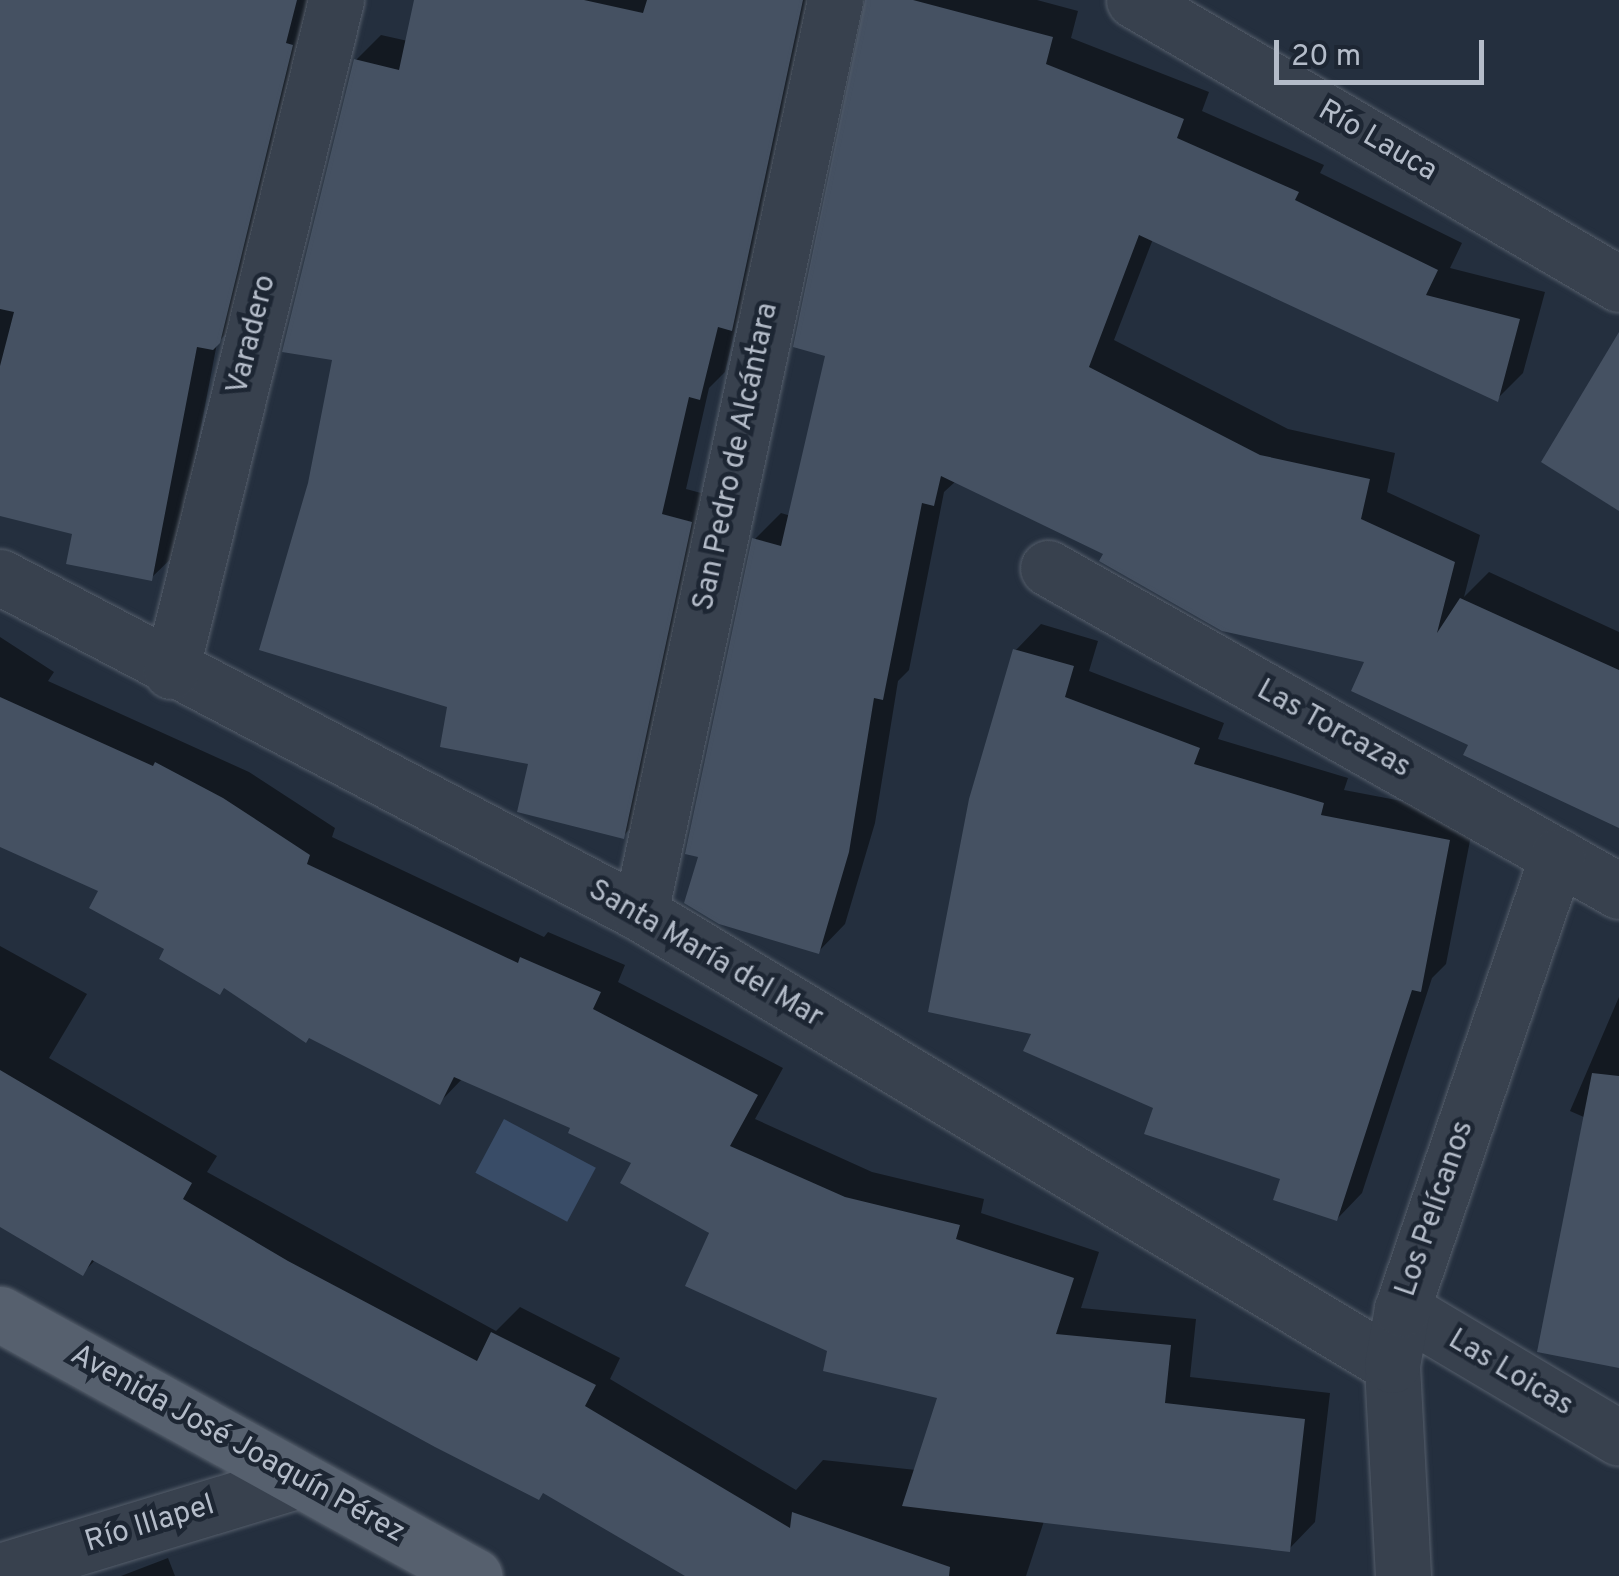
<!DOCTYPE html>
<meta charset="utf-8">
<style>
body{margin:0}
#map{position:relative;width:1619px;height:1576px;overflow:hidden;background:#242f3e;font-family:Overpass,sans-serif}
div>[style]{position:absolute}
.water>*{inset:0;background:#394c67;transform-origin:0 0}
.shadow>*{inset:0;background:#0007}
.building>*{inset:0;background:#455162}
.roads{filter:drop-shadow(0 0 2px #565f6c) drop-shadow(0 0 2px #565f6c)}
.minor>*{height:55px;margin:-27.5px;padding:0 27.5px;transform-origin:27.5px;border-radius:27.5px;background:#38414e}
.major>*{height:55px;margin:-27.5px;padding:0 27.5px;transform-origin:27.5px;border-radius:27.5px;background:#56606e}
span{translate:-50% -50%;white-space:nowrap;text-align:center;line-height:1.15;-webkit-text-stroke:9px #1d2633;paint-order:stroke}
.street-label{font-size:30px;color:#b4bcc9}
.scale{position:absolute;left:1274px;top:40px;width:210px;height:45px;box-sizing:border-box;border:5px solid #b4bcc9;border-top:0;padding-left:12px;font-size:30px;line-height:35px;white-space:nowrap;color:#b4bcc9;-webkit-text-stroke:8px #1d2633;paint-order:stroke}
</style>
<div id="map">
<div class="water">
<i style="left:504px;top:1119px;width:104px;height:61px;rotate:28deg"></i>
</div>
<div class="shadow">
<i style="clip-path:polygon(0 0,315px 0,239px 321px,217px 343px,177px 553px,151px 578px,75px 532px,0 514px)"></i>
<i style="clip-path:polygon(416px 0,822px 0,757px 302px,737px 322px,725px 372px,709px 388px,686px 489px,716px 497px,649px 810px,623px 836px,450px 705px,311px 483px,335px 358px,356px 60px,381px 35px,408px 41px)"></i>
<i style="clip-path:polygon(882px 0,1037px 0,1078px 11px,1071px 38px,1209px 92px,1202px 111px,1324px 165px,1320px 173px,1462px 243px,1450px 268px,1545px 292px,1523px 373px,1497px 399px,1153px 239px,1114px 340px,1288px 429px,1395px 453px,1387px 492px,1480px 535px,1464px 597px,1489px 572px,1619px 632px,1619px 826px,1471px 743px,1368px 660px,956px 481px,944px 492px,909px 670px,898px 681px,875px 823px,845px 924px,819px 951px,701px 856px,754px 540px,781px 513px,791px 516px,828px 354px)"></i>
<i style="clip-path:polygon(1041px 624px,1098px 641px,1089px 671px,1224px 723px,1218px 739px,1348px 778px,1344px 790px,1475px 815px,1446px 964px,1432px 978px,1362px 1193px,1337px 1219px,1283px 1177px,1034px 1032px,1016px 650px)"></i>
<i style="clip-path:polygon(0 637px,54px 672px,48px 681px,249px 772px,335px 828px,332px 837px,544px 937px,548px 932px,625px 965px,618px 982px,783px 1068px,755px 1119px,872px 1172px,984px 1199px,981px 1213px,1099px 1252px,1081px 1308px,1196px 1319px,1190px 1377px,1330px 1393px,1315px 1522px,1289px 1549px,1045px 1518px,1026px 1576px,757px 1576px,545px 1491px,96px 1259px,83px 1273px,0 1163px,0 946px,87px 994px,49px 1058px,217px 1156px,207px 1172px,496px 1331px,520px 1307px,620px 1358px,610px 1379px,796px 1490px,823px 1460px,916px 1470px,940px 1396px,830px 1350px,635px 1162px,574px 1126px,463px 1078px,440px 1102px,168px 948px,102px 890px,0 844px)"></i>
<i style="clip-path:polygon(1619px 997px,1619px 1365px,1586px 1118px,1570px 1111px)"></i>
<i style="clip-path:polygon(168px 1558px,175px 1576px,121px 1576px)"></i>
</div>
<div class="building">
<i style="clip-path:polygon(0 0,297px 0,286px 43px,293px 45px,220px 343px,213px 350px,197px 347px,152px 581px,66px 564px,72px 534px,0 516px,0 366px,14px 312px,0 309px)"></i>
<i style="clip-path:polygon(414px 0,584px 0,643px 13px,647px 0,803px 0,732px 331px,718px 327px,700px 400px,689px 397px,662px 514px,692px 522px,624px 839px,517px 812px,528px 764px,440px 747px,447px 707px,259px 650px,308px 483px,332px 360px,282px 352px,354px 59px,399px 70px)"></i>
<i style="clip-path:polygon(865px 0,913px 0,1053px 37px,1046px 64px,1184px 119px,1177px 138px,1299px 192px,1295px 200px,1438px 270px,1426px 295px,1520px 319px,1498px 402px,1139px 235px,1089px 367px,1260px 455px,1370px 479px,1361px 519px,1455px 562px,1437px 633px,1460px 598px,1619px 670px,1619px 828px,1463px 755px,1468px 745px,1351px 691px,1364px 662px,1222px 631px,1099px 561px,1103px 554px,941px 476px,934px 506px,922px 503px,883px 700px,874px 698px,849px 852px,819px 954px,719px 924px,684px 903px,698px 857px,685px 854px,752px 538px,781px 546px,825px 356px,793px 347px)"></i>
<i style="clip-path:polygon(1619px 332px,1619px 511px,1541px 462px)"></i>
<i style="clip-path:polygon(1013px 649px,1074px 666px,1065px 697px,1200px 748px,1194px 764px,1324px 803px,1321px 815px,1450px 840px,1421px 992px,1412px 990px,1337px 1221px,1273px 1200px,1280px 1179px,1144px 1134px,1153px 1108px,1023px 1051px,1031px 1034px,928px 1012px,969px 799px)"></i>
<i style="clip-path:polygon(0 697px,153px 766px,155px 762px,223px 798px,310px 855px,307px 864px,518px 963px,520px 957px,601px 992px,593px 1009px,758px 1095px,730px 1146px,845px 1197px,960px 1225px,956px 1239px,1074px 1278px,1056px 1334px,1171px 1345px,1165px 1403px,1305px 1419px,1290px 1552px,902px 1506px,937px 1398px,823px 1371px,827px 1351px,685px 1286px,709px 1233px,620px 1183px,631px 1163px,568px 1133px,570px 1128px,454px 1077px,440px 1105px,309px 1038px,306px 1043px,224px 988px,220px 995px,159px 959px,164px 949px,89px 908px,98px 891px,0 847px)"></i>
<i style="clip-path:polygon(0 1070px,192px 1183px,183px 1199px,288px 1261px,477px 1361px,491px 1332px,596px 1385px,585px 1406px,790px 1528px,792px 1512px,950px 1567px,949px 1576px,685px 1576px,543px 1493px,539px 1500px,435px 1447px,92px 1260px,83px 1276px,0 1227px)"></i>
<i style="clip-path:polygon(1592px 1073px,1619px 1076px,1619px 1368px,1537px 1352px)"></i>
</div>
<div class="roads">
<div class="minor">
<i style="left:1134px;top:0;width:562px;rotate:30.35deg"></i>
<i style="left:1048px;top:568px;width:656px;rotate:29.5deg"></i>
<i style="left:0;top:577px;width:723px;rotate:27.7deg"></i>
<i style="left:640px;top:913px;width:877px;rotate:31.01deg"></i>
<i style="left:171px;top:671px;width:691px;rotate:-76.18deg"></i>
<i style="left:640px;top:913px;width:934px;rotate:-77.94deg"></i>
<i style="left:1402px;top:1309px;width:252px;rotate:30.7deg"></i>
<i style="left:0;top:1571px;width:313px;rotate:-16.9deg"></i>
<i style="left:1403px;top:1576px;width:211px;rotate:-93deg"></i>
<i style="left:1392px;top:1365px;width:57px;rotate:-79.9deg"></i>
<i style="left:1402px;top:1309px;width:479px;rotate:-71.1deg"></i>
</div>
<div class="major">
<i style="left:0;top:1314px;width:542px;rotate:28.93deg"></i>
</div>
</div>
<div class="street-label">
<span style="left:1377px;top:142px;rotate:30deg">Río Lauca</span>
<span style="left:253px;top:335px;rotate:-76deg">Varadero</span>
<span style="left:737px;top:457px;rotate:-78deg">San Pedro de Alcántara</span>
<span style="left:1333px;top:730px;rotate:29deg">Las Torcazas</span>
<span style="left:705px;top:955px;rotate:30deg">Santa María del Mar</span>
<span style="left:1436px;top:1209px;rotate:-71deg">Los Pelícanos</span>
<span style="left:1510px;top:1374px;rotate:31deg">Las Loicas</span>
<span style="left:237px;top:1445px;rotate:29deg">Avenida José Joaquín Pérez</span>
<span style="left:150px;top:1525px;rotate:-17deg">Río Illapel</span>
</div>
<div class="scale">20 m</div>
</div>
